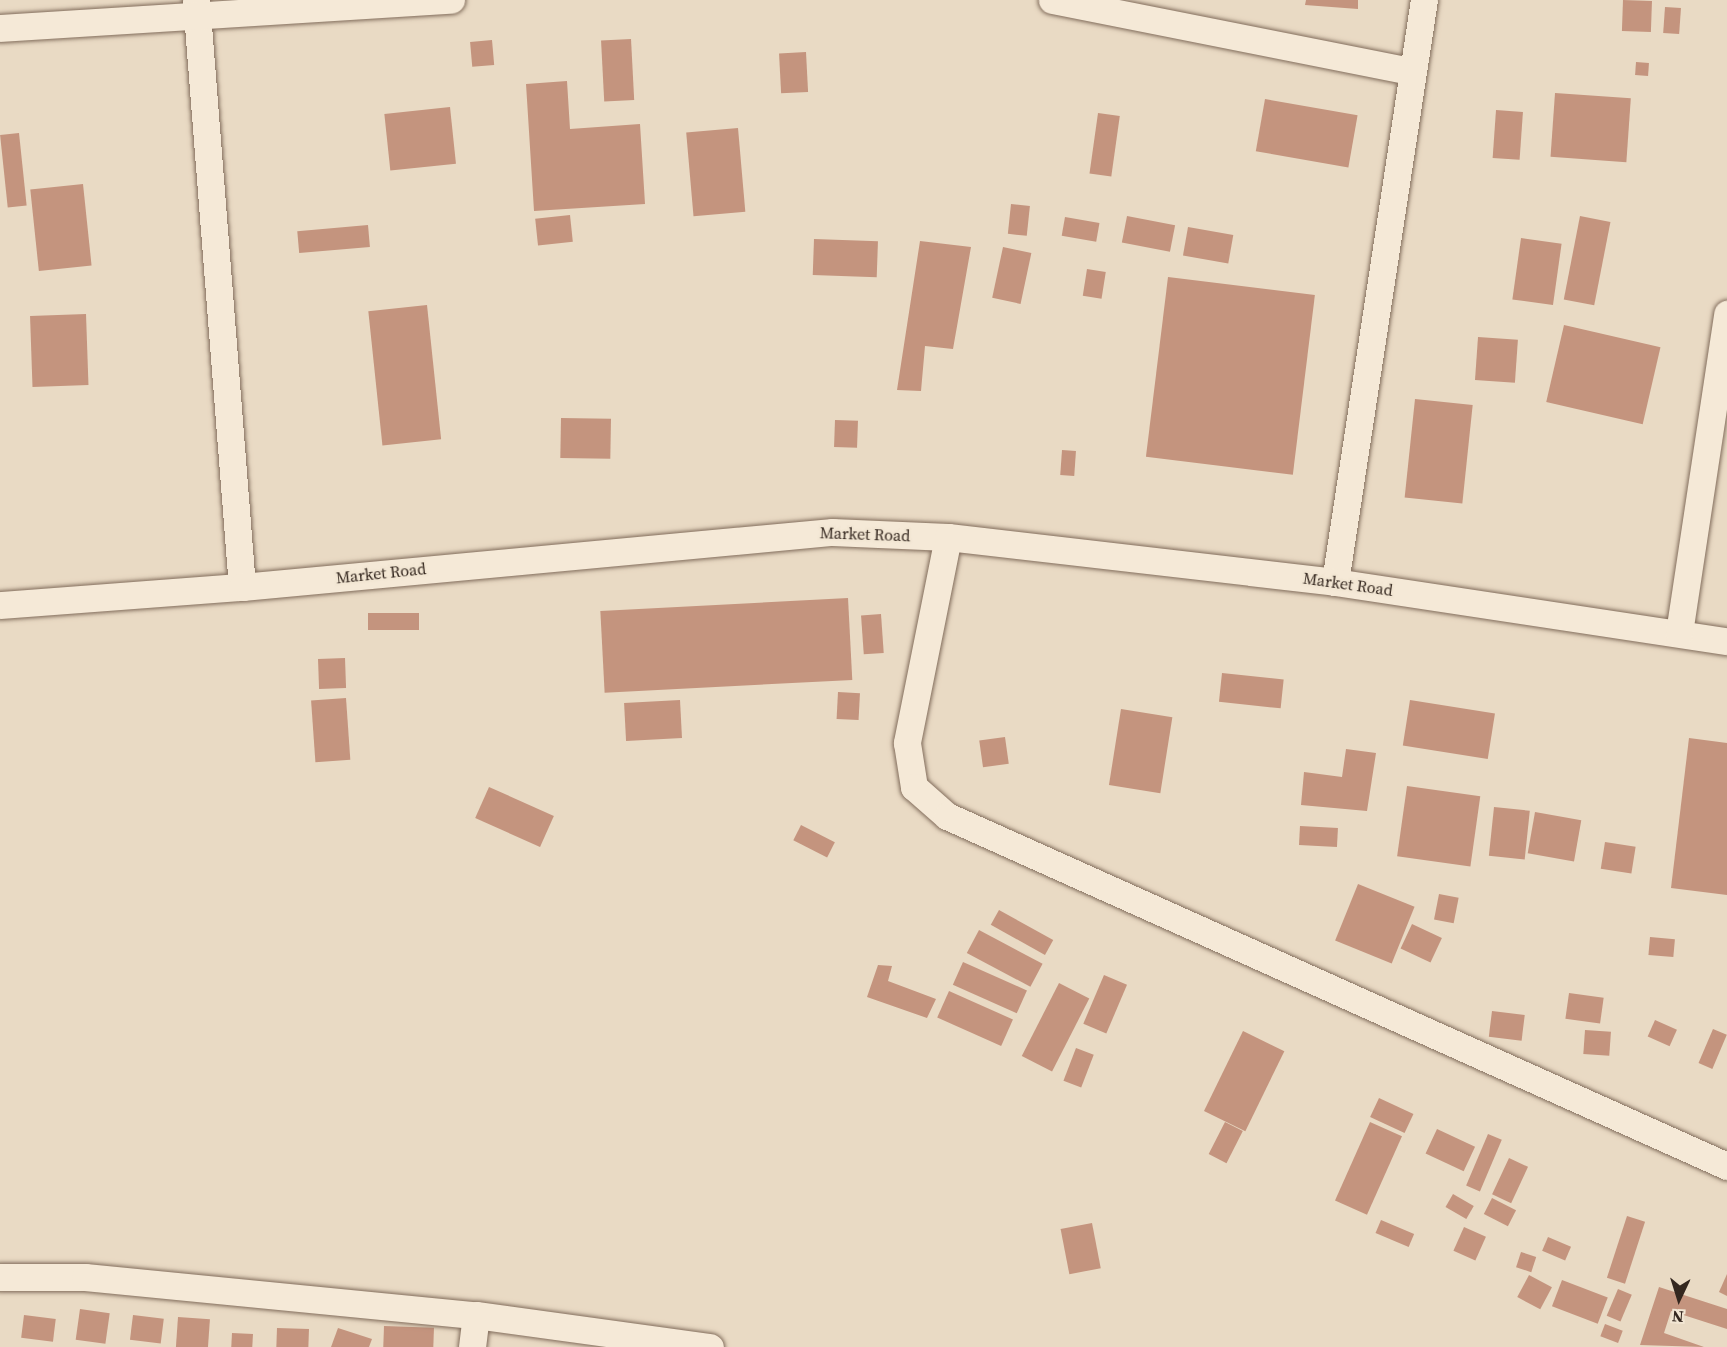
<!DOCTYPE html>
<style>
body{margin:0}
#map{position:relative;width:1727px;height:1347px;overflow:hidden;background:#e9dac4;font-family:"Source Serif 4",serif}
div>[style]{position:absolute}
.building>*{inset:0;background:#c4947e;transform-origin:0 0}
.roads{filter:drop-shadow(0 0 2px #826d5c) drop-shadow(0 0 2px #826d5c)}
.minor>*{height:27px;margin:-13.5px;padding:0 13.5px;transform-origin:13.5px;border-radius:13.5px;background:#f5e9d7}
span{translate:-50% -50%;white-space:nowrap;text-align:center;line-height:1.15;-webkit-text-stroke:4.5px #f2e6d3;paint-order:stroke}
.street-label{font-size:16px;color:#34271f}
.north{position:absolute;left:1649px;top:1269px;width:60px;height:60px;-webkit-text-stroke:4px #f2e6d3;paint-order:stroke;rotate:184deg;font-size:16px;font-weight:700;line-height:24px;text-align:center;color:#34271f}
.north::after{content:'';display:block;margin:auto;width:21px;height:27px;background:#34271f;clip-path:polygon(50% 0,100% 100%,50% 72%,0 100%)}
</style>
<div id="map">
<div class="building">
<i style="clip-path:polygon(1306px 0,1358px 0,1358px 9px,1305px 5px)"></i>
<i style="left:1623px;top:0;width:29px;height:31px;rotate:2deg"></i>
<i style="left:1665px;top:7px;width:16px;height:26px;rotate:4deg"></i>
<i style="left:631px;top:39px;width:61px;height:30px;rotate:87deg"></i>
<i style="left:492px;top:40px;width:25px;height:22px;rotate:85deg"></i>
<i style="left:806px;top:52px;width:40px;height:27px;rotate:87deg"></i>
<i style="left:1636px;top:62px;width:13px;height:13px;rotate:4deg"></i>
<i style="clip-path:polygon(567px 81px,570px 129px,640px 124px,645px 204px,534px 211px,526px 84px)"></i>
<i style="left:1555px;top:93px;width:76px;height:64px;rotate:4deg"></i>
<i style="left:1265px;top:99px;width:94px;height:53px;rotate:10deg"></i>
<i style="left:450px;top:107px;width:57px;height:66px;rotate:84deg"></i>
<i style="left:1496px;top:110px;width:27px;height:48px;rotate:4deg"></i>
<i style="left:1098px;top:113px;width:22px;height:61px;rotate:8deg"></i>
<i style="left:738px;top:128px;width:84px;height:52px;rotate:85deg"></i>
<i style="left:19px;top:133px;width:73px;height:19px;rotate:84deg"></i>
<i style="left:83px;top:184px;width:82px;height:53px;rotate:84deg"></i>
<i style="left:1011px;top:204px;width:19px;height:30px;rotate:6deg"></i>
<i style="left:570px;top:215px;width:27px;height:35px;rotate:84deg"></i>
<i style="left:1127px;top:216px;width:49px;height:27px;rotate:11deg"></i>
<i style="left:1580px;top:216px;width:31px;height:85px;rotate:11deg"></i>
<i style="left:1065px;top:217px;width:35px;height:19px;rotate:10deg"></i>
<i style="left:368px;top:225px;width:22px;height:71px;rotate:85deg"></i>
<i style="left:1188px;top:227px;width:46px;height:29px;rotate:10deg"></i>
<i style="left:1521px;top:238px;width:41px;height:62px;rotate:8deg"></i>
<i style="left:814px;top:239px;width:64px;height:36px;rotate:2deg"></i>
<i style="clip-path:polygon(920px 241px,971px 247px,953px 349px,925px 346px,921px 391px,897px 390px)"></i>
<i style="left:1003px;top:247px;width:29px;height:52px;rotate:12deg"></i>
<i style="left:1087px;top:269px;width:19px;height:27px;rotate:9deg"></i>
<i style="left:1168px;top:277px;width:148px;height:181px;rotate:7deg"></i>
<i style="left:427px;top:305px;width:135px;height:59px;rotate:84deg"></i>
<i style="left:86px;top:314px;width:71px;height:56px;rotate:88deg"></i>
<i style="left:1564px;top:325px;width:99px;height:79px;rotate:13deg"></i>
<i style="left:1478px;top:337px;width:40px;height:43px;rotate:4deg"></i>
<i style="left:1415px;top:399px;width:58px;height:99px;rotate:6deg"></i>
<i style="left:561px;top:418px;width:50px;height:40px;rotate:1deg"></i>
<i style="left:835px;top:420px;width:23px;height:27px;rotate:2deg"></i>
<i style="left:1062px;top:450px;width:14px;height:25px;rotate:4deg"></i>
<i style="left:848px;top:598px;width:82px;height:248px;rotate:87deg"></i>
<i style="left:419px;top:613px;width:17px;height:51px;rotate:90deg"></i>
<i style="left:881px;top:614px;width:39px;height:20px;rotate:86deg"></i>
<i style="left:345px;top:658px;width:30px;height:27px;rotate:88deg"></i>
<i style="left:1222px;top:673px;width:62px;height:29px;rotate:6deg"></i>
<i style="left:838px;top:692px;width:22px;height:27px;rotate:3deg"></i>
<i style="left:346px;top:698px;width:62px;height:35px;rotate:86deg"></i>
<i style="left:680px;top:700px;width:38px;height:56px;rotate:87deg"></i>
<i style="left:1410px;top:700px;width:86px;height:46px;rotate:9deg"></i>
<i style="left:1121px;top:709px;width:52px;height:77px;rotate:9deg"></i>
<i style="left:1005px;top:737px;width:27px;height:26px;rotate:82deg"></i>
<i style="clip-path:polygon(1689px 738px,1727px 743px,1727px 895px,1671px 888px)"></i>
<i style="clip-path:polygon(1346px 749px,1376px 753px,1367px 811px,1301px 805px,1304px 772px,1342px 777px)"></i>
<i style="left:1407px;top:786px;width:74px;height:71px;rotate:8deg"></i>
<i style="left:489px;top:787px;width:71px;height:34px;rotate:24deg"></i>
<i style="left:1494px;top:807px;width:36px;height:49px;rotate:6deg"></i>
<i style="left:1535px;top:812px;width:47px;height:42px;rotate:10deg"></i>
<i style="left:801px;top:825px;width:38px;height:17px;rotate:27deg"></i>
<i style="left:1300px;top:826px;width:38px;height:19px;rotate:3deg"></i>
<i style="left:1605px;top:842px;width:31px;height:27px;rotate:9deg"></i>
<i style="left:1358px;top:884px;width:61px;height:61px;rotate:22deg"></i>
<i style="left:1439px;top:894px;width:20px;height:26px;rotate:11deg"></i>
<i style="left:999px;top:910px;width:62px;height:17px;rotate:29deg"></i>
<i style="left:1412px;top:924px;width:33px;height:27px;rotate:25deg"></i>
<i style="left:979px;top:930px;width:72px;height:26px;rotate:28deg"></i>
<i style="left:1650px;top:937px;width:25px;height:18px;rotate:5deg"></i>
<i style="left:963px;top:962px;width:70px;height:25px;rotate:24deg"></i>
<i style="clip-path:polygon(878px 965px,892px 966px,888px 981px,936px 999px,927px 1018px,867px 997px)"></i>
<i style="left:1104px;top:975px;width:25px;height:53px;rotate:23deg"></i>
<i style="left:1059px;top:983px;width:34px;height:82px;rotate:27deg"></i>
<i style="left:949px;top:991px;width:70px;height:29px;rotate:24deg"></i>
<i style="left:1569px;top:993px;width:35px;height:26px;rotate:8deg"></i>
<i style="left:1492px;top:1011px;width:33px;height:26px;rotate:7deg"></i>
<i style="left:1655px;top:1020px;width:24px;height:18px;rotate:24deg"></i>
<i style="left:1713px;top:1029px;width:15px;height:37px;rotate:23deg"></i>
<i style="left:1585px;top:1030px;width:26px;height:24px;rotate:4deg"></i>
<i style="left:1243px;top:1031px;width:46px;height:89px;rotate:26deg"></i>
<i style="left:1076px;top:1048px;width:19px;height:35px;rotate:21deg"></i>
<i style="left:1379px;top:1098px;width:38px;height:21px;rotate:25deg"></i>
<i style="left:1225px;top:1122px;width:20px;height:36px;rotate:27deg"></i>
<i style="left:1370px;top:1122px;width:35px;height:86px;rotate:24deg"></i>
<i style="left:1437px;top:1129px;width:42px;height:27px;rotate:25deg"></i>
<i style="left:1488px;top:1134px;width:15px;height:56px;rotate:23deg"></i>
<i style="left:1509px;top:1158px;width:21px;height:40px;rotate:25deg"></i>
<i style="left:1453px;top:1194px;width:24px;height:15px;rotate:30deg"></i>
<i style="left:1492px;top:1198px;width:27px;height:18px;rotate:27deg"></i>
<i style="left:1627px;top:1216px;width:19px;height:65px;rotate:18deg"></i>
<i style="left:1381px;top:1220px;width:36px;height:14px;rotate:23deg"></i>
<i style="left:1092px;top:1223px;width:46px;height:32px;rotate:79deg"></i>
<i style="left:1464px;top:1227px;width:24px;height:26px;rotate:24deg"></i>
<i style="left:1548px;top:1237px;width:25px;height:15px;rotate:23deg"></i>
<i style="left:1521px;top:1252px;width:16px;height:16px;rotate:18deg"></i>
<i style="clip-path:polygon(1727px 1274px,1727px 1296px,1719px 1292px)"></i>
<i style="left:1529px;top:1275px;width:26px;height:25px;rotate:28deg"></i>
<i style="left:1562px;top:1280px;width:49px;height:28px;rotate:21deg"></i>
<i style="clip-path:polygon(1659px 1287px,1727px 1309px,1727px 1329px,1671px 1311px,1664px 1333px,1704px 1347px,1640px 1345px)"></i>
<i style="left:1618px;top:1289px;width:15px;height:29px;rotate:23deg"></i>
<i style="left:80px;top:1309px;width:30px;height:31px;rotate:8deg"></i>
<i style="left:24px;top:1315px;width:32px;height:23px;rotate:7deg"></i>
<i style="left:133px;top:1315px;width:31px;height:25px;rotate:7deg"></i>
<i style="left:178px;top:1317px;width:32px;height:30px;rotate:4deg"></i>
<i style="left:1605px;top:1324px;width:19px;height:13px;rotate:21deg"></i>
<i style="left:384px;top:1326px;width:50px;height:21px;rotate:2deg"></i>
<i style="left:277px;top:1328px;width:32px;height:19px;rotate:2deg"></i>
<i style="clip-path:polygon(338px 1328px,372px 1339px,369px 1347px,331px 1347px)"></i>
<i style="left:232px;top:1333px;width:21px;height:14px;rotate:3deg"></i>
</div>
<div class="roads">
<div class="minor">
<i style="left:196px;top:0;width:589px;rotate:85.52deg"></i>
<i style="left:1052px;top:0;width:367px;rotate:11.2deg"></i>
<i style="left:0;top:28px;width:452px;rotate:-3.6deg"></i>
<i style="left:948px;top:537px;width:210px;rotate:101.3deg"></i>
<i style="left:907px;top:743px;width:45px;rotate:81deg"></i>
<i style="left:914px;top:787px;width:44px;rotate:41.3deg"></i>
<i style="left:947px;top:816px;width:855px;rotate:24.17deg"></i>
<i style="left:1335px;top:582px;width:589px;rotate:-81.31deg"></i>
<i style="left:0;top:605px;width:243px;rotate:-4.3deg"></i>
<i style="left:242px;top:587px;width:593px;rotate:-5.33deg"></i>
<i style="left:832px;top:532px;width:116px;rotate:2.5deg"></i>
<i style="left:948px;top:537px;width:390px;rotate:6.6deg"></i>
<i style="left:1335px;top:582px;width:396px;rotate:8.6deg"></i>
<i style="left:1679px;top:633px;width:323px;rotate:-81.4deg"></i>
<i style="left:0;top:1277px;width:85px"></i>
<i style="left:85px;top:1277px;width:393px;rotate:5.6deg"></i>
<i style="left:476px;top:1315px;width:236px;rotate:7.8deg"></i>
<i style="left:472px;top:1347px;width:32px;rotate:-83deg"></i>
</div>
</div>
<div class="street-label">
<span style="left:865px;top:534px;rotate:2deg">Market Road</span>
<span style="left:381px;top:573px;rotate:-6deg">Market Road</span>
<span style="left:1348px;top:584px;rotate:8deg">Market Road</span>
</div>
<div class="north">N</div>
</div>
